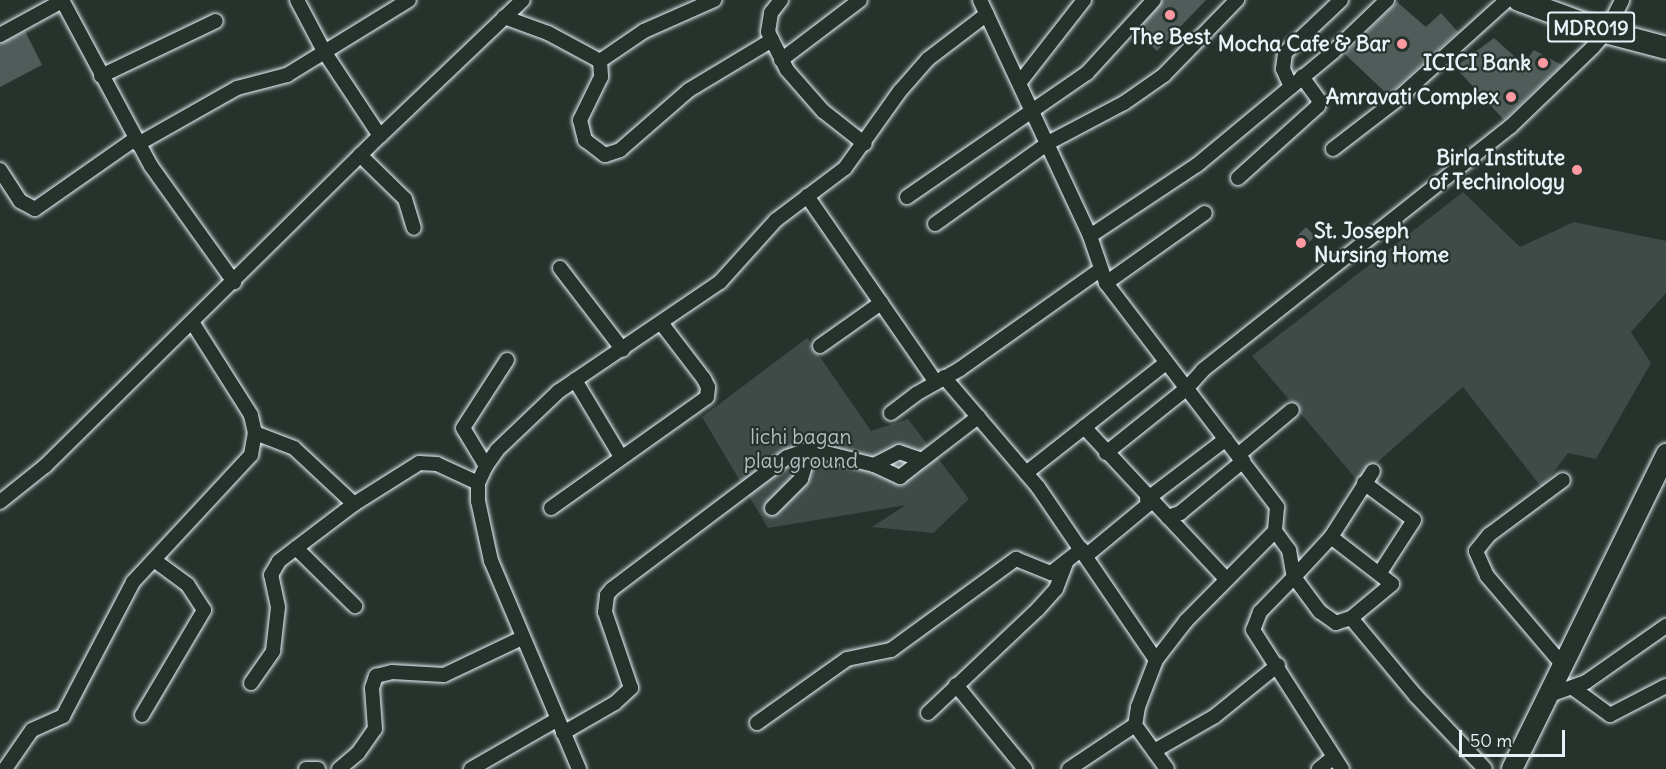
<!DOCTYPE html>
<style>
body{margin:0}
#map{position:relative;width:1666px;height:769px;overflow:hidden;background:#26332d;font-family:Delius,sans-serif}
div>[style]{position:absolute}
.green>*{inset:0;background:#3e4b47}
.building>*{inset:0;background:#505c59;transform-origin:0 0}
.roads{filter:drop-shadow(0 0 2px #e8f1f8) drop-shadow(0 0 2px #e8f1f8)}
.street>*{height:14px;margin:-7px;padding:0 7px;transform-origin:7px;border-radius:7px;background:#26332d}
.secondary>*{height:20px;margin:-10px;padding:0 10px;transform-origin:10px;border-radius:10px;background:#26332d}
.primary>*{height:22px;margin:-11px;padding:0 11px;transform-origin:11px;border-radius:11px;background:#26332d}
.dots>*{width:16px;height:16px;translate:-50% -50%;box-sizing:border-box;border:3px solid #26332d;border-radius:50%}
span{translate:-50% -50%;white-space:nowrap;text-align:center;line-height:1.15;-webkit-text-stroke:4.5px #26332d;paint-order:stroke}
.shield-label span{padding:2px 4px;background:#26332d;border:2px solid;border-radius:4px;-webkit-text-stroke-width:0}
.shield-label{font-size:20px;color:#e8f1f8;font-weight:700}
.poi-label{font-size:21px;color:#e8f1f8;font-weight:700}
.right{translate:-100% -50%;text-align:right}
.left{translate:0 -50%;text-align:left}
.park-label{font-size:21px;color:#b5bfc3}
.scale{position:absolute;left:1459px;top:730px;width:106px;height:27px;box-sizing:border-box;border:3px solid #e8f1f8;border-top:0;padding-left:8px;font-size:18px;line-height:21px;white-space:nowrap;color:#e8f1f8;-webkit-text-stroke:4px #26332d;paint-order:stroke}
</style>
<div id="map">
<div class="green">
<i style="clip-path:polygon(1463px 192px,1520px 247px,1574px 222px,1666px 241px,1666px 293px,1631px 332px,1651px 363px,1596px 459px,1568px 453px,1542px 488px,1463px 387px,1357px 480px,1252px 356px)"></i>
<i style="clip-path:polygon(807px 338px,871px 431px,908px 419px,969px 499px,933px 533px,872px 527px,906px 505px,768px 528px,702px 417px)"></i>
</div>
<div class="building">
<i style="clip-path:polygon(1163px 0,1206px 0,1157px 51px,1137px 32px)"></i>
<i style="clip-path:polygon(1397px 2px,1426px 27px,1441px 13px,1458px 32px,1388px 95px,1345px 54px)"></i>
<i style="clip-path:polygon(25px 31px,42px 65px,0 87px,0 44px)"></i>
<i style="clip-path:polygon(1494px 38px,1523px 64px,1534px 50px,1562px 65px,1504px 120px,1455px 67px)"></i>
<i style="left:1306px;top:227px;width:13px;height:18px;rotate:45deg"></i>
</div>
<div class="roads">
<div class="street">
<i style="left:62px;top:0;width:188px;rotate:61.8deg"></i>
<i style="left:151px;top:166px;width:143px;rotate:54.4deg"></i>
<i style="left:781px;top:0;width:16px;rotate:128deg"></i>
<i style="left:771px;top:13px;width:19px;rotate:99deg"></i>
<i style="left:768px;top:32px;width:42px;rotate:63.4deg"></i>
<i style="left:787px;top:70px;width:55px;rotate:48.7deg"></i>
<i style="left:823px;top:111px;width:53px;rotate:38.2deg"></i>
<i style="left:980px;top:0;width:260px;rotate:65deg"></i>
<i style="left:1090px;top:236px;width:50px;rotate:71.2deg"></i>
<i style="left:1106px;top:283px;width:282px;rotate:52.6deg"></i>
<i style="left:1277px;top:507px;width:24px;rotate:95deg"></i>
<i style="left:1275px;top:531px;width:127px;rotate:134.7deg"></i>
<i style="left:1186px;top:621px;width:49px;rotate:127.6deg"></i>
<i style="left:1156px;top:660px;width:50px;rotate:111deg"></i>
<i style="left:1138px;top:707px;width:18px;rotate:99deg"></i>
<i style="left:504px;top:17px;width:47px;rotate:20deg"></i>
<i style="left:548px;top:33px;width:59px;rotate:28.3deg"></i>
<i style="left:600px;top:61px;width:16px;rotate:86deg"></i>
<i style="left:601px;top:77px;width:48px;rotate:116deg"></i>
<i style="left:580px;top:120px;width:21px;rotate:76deg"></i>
<i style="left:585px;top:140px;width:25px;rotate:37deg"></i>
<i style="left:605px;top:155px;width:16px;rotate:-18deg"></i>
<i style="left:620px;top:150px;width:91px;rotate:-41deg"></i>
<i style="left:689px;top:90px;width:97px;rotate:-31.1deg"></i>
<i style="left:0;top:35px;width:71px;rotate:-28.7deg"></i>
<i style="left:781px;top:60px;width:99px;rotate:-37.2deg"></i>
<i style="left:600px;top:61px;width:53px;rotate:-34.3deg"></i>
<i style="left:644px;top:31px;width:77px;rotate:-23.9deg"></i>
<i style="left:101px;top:76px;width:127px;rotate:-25.6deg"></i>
<i style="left:1020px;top:82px;width:104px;rotate:-52deg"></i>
<i style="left:1291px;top:87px;width:20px;rotate:-114deg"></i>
<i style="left:1283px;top:69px;width:16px;rotate:-83deg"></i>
<i style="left:1285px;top:53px;width:77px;rotate:-43.4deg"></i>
<i style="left:380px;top:136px;width:197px;rotate:-43.6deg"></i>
<i style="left:138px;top:144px;width:114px;rotate:-29.5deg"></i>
<i style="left:237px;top:88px;width:52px;rotate:-14.6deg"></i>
<i style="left:287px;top:75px;width:143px;rotate:-31.6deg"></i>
<i style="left:1333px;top:149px;width:77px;rotate:-37.6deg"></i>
<i style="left:1394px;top:102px;width:152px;rotate:-42.1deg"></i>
<i style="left:360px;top:155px;width:63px;rotate:44.4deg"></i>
<i style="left:405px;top:199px;width:30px;rotate:73deg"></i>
<i style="left:0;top:170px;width:37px;rotate:57deg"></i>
<i style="left:20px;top:201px;width:17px;rotate:28deg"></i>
<i style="left:35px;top:209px;width:122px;rotate:-35deg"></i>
<i style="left:1238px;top:178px;width:108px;rotate:-42deg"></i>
<i style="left:1318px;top:106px;width:6px;rotate:-81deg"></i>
<i style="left:1319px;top:100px;width:29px;rotate:-126deg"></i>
<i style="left:807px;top:196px;width:225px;rotate:55.3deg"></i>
<i style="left:907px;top:197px;width:219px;rotate:-34.6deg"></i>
<i style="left:1087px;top:73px;width:99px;rotate:-47.5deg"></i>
<i style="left:935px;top:224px;width:139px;rotate:-35.6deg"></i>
<i style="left:1048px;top:143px;width:86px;rotate:-27.8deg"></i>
<i style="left:1124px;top:103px;width:49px;rotate:-35deg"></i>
<i style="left:1164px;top:75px;width:105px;rotate:-45.8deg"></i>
<i style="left:1090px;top:236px;width:128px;rotate:-33.6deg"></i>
<i style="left:1197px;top:165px;width:177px;rotate:-39.7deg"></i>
<i style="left:1333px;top:52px;width:75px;rotate:-43.9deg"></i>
<i style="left:560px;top:268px;width:103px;rotate:52.5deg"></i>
<i style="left:1106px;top:283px;width:121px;rotate:-35.3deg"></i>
<i style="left:820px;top:346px;width:75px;rotate:-35.2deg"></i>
<i style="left:944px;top:377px;width:145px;rotate:49.5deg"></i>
<i style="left:1038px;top:487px;width:209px;rotate:55.7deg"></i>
<i style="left:575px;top:380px;width:90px;rotate:59.1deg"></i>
<i style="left:891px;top:413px;width:31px;rotate:-37deg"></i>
<i style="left:916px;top:394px;width:51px;rotate:-29.6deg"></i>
<i style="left:960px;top:369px;width:171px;rotate:-35.3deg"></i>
<i style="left:1084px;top:427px;width:123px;rotate:47deg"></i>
<i style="left:1168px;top:517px;width:13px;rotate:-18deg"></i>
<i style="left:1180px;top:513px;width:82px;rotate:-39.5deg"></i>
<i style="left:255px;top:433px;width:42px;rotate:21deg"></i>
<i style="left:294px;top:448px;width:82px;rotate:43deg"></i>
<i style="left:1106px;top:453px;width:104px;rotate:-38.7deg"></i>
<i style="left:1187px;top:388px;width:24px;rotate:-48deg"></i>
<i style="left:1203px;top:370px;width:392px;rotate:-38.4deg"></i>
<i style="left:1510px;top:127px;width:115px;rotate:-43.9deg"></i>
<i style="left:1593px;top:47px;width:20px;rotate:-49deg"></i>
<i style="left:1606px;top:32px;width:36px;rotate:-63deg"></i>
<i style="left:1238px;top:455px;width:70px;rotate:-39.8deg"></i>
<i style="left:874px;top:465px;width:29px;rotate:25deg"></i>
<i style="left:900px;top:477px;width:28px;rotate:-38deg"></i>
<i style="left:486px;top:466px;width:44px;rotate:-121.2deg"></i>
<i style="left:463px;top:428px;width:81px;rotate:-57.1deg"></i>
<i style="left:1026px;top:473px;width:178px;rotate:-38.2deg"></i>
<i style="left:1364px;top:483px;width:62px;rotate:36.5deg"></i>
<i style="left:1414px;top:520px;width:64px;rotate:122.9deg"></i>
<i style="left:1147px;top:499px;width:99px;rotate:-37.2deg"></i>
<i style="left:0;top:502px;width:58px;rotate:-38.7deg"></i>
<i style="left:45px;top:466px;width:470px;rotate:-44.6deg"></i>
<i style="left:380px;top:136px;width:100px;rotate:-123.5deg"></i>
<i style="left:325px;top:53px;width:60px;rotate:-117.8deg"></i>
<i style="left:551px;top:508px;width:191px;rotate:-35.4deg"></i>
<i style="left:707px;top:397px;width:10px;rotate:-84deg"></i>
<i style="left:708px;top:387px;width:9px;rotate:-117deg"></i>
<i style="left:704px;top:379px;width:69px;rotate:-127.4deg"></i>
<i style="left:772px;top:508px;width:41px;rotate:-45deg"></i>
<i style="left:801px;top:479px;width:31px;rotate:-73deg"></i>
<i style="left:1168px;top:517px;width:85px;rotate:46.9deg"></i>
<i style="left:1275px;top:531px;width:24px;rotate:54deg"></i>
<i style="left:1289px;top:550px;width:27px;rotate:80deg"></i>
<i style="left:1294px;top:577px;width:49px;rotate:134.2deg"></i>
<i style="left:1260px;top:612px;width:19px;rotate:111deg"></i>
<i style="left:1253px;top:630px;width:165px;rotate:57.4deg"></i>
<i style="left:1331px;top:537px;width:77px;rotate:37.6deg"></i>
<i style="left:1392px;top:584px;width:53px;rotate:140.3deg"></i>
<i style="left:1351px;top:618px;width:16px;rotate:162deg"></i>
<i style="left:1336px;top:623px;width:19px;rotate:-145deg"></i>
<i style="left:1320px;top:612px;width:44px;rotate:-126.6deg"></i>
<i style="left:1294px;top:577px;width:54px;rotate:-47.2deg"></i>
<i style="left:1331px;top:537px;width:78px;rotate:-57.5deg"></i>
<i style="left:296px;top:548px;width:83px;rotate:44.5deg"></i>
<i style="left:1087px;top:555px;width:83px;rotate:-39.6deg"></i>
<i style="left:1351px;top:618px;width:102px;rotate:50.2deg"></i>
<i style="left:1416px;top:696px;width:100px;rotate:46.6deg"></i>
<i style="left:1562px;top:664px;width:116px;rotate:-130.4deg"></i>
<i style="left:1487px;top:576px;width:27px;rotate:-114deg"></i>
<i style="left:1476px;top:551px;width:21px;rotate:-51deg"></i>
<i style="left:1489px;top:535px;width:92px;rotate:-36.6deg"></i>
<i style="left:251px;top:683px;width:39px;rotate:-55deg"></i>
<i style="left:273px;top:651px;width:44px;rotate:-83.5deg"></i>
<i style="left:278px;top:607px;width:33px;rotate:-102deg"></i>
<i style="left:271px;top:575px;width:16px;rotate:-60deg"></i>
<i style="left:279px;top:561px;width:94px;rotate:-37.2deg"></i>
<i style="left:354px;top:504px;width:77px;rotate:-32.2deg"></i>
<i style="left:419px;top:463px;width:18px;rotate:3deg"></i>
<i style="left:437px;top:464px;width:45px;rotate:24.9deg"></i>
<i style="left:956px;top:685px;width:109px;rotate:50.6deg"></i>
<i style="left:1573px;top:688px;width:46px;rotate:36.1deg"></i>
<i style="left:1610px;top:715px;width:63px;rotate:-27.4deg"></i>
<i style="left:1547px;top:696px;width:41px;rotate:-19.7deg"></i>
<i style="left:1586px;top:682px;width:98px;rotate:-35deg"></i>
<i style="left:928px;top:713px;width:151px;rotate:-43.4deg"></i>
<i style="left:1038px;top:609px;width:27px;rotate:-48deg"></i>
<i style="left:1056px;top:589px;width:30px;rotate:-69deg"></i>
<i style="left:142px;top:715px;width:122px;rotate:-59.4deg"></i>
<i style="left:204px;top:610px;width:30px;rotate:-123deg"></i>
<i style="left:188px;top:585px;width:42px;rotate:-143.7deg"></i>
<i style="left:757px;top:723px;width:110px;rotate:-35.4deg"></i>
<i style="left:847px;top:659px;width:45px;rotate:-11.6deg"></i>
<i style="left:891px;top:650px;width:155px;rotate:-36.1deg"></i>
<i style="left:1016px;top:559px;width:38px;rotate:22deg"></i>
<i style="left:1051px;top:573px;width:39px;rotate:-38deg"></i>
<i style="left:563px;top:733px;width:60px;rotate:-30deg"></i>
<i style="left:615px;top:703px;width:22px;rotate:-43deg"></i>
<i style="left:631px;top:688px;width:80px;rotate:-108.9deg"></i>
<i style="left:605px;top:612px;width:17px;rotate:-83deg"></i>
<i style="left:607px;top:595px;width:8px;rotate:-50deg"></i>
<i style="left:612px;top:589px;width:219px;rotate:-37deg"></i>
<i style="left:787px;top:457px;width:24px;rotate:-19deg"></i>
<i style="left:810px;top:449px;width:66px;rotate:14deg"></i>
<i style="left:874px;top:465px;width:28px;rotate:-27deg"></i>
<i style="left:899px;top:452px;width:24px;rotate:19deg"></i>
<i style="left:922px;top:460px;width:71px;rotate:-37.5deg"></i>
<i style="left:1154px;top:751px;width:70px;rotate:-29.8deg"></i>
<i style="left:1215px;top:716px;width:81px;rotate:-39deg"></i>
<i style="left:5px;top:769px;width:47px;rotate:-55.3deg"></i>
<i style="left:32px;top:730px;width:34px;rotate:-24deg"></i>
<i style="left:63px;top:716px;width:151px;rotate:-62.4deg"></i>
<i style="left:133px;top:582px;width:173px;rotate:-47.1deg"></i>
<i style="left:251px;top:455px;width:22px;rotate:-80deg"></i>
<i style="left:255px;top:433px;width:18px;rotate:-103deg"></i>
<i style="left:251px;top:415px;width:110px;rotate:-122.4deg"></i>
<i style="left:306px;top:769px;width:12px"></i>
<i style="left:339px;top:769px;width:25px;rotate:-40deg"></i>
<i style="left:358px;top:753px;width:29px;rotate:-55deg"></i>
<i style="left:375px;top:729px;width:41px;rotate:-94.2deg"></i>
<i style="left:372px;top:688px;width:13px;rotate:-72deg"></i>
<i style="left:376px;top:676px;width:16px;rotate:-14deg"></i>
<i style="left:392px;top:672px;width:52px;rotate:3.3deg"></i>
<i style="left:444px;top:675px;width:86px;rotate:-25.4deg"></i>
<i style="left:471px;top:769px;width:100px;rotate:-29.9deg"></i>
<i style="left:579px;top:769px;width:226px;rotate:-112.9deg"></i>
<i style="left:491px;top:561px;width:61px;rotate:-102.2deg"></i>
<i style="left:478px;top:501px;width:18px;rotate:-90deg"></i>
<i style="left:478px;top:483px;width:19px;rotate:-65deg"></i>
<i style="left:486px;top:466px;width:19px;rotate:-55deg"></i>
<i style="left:497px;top:450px;width:86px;rotate:-43.6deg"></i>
<i style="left:559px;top:391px;width:194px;rotate:-34.1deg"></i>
<i style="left:720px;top:282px;width:84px;rotate:-47.9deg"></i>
<i style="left:776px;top:220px;width:86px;rotate:-37deg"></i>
<i style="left:845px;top:168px;width:95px;rotate:-54.5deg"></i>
<i style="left:900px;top:91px;width:43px;rotate:-48.8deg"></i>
<i style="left:928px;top:59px;width:74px;rotate:-37.3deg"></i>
<i style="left:1069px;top:769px;width:79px;rotate:-33.7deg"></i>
<i style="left:1135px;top:725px;width:54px;rotate:54deg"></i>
<i style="left:1319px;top:769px;width:19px;rotate:-39deg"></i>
</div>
<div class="secondary">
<i style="left:1512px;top:769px;width:351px;rotate:-63.9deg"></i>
</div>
<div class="primary">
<i style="left:1519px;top:0;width:93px;rotate:20.2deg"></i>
<i style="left:1606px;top:32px;width:62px;rotate:14.9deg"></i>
</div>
</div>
<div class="dots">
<i style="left:1170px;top:15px;background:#ff9aa2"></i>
<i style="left:1402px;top:44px;background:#ff9aa2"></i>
<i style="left:1543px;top:63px;background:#ff9aa2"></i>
<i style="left:1511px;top:97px;background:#ff9aa2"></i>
<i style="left:1577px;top:170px;background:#ff9aa2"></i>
<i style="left:1301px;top:243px;background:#ff9aa2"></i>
</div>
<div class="shield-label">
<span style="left:1591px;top:27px">MDR019</span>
</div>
<div class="poi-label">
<span style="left:1170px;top:37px">The Best</span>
<span class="right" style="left:1390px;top:44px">Mocha Cafe &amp; Bar</span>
<span class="right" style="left:1531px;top:63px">ICICI Bank</span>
<span class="right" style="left:1499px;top:97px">Amravati Complex</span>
<span class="right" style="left:1565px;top:170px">Birla Institute<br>of Techinology</span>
<span class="left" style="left:1314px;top:243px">St. Joseph<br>Nursing Home</span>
</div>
<div class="park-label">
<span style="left:801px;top:449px">lichi bagan<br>play ground</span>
</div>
<div class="scale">50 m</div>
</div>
